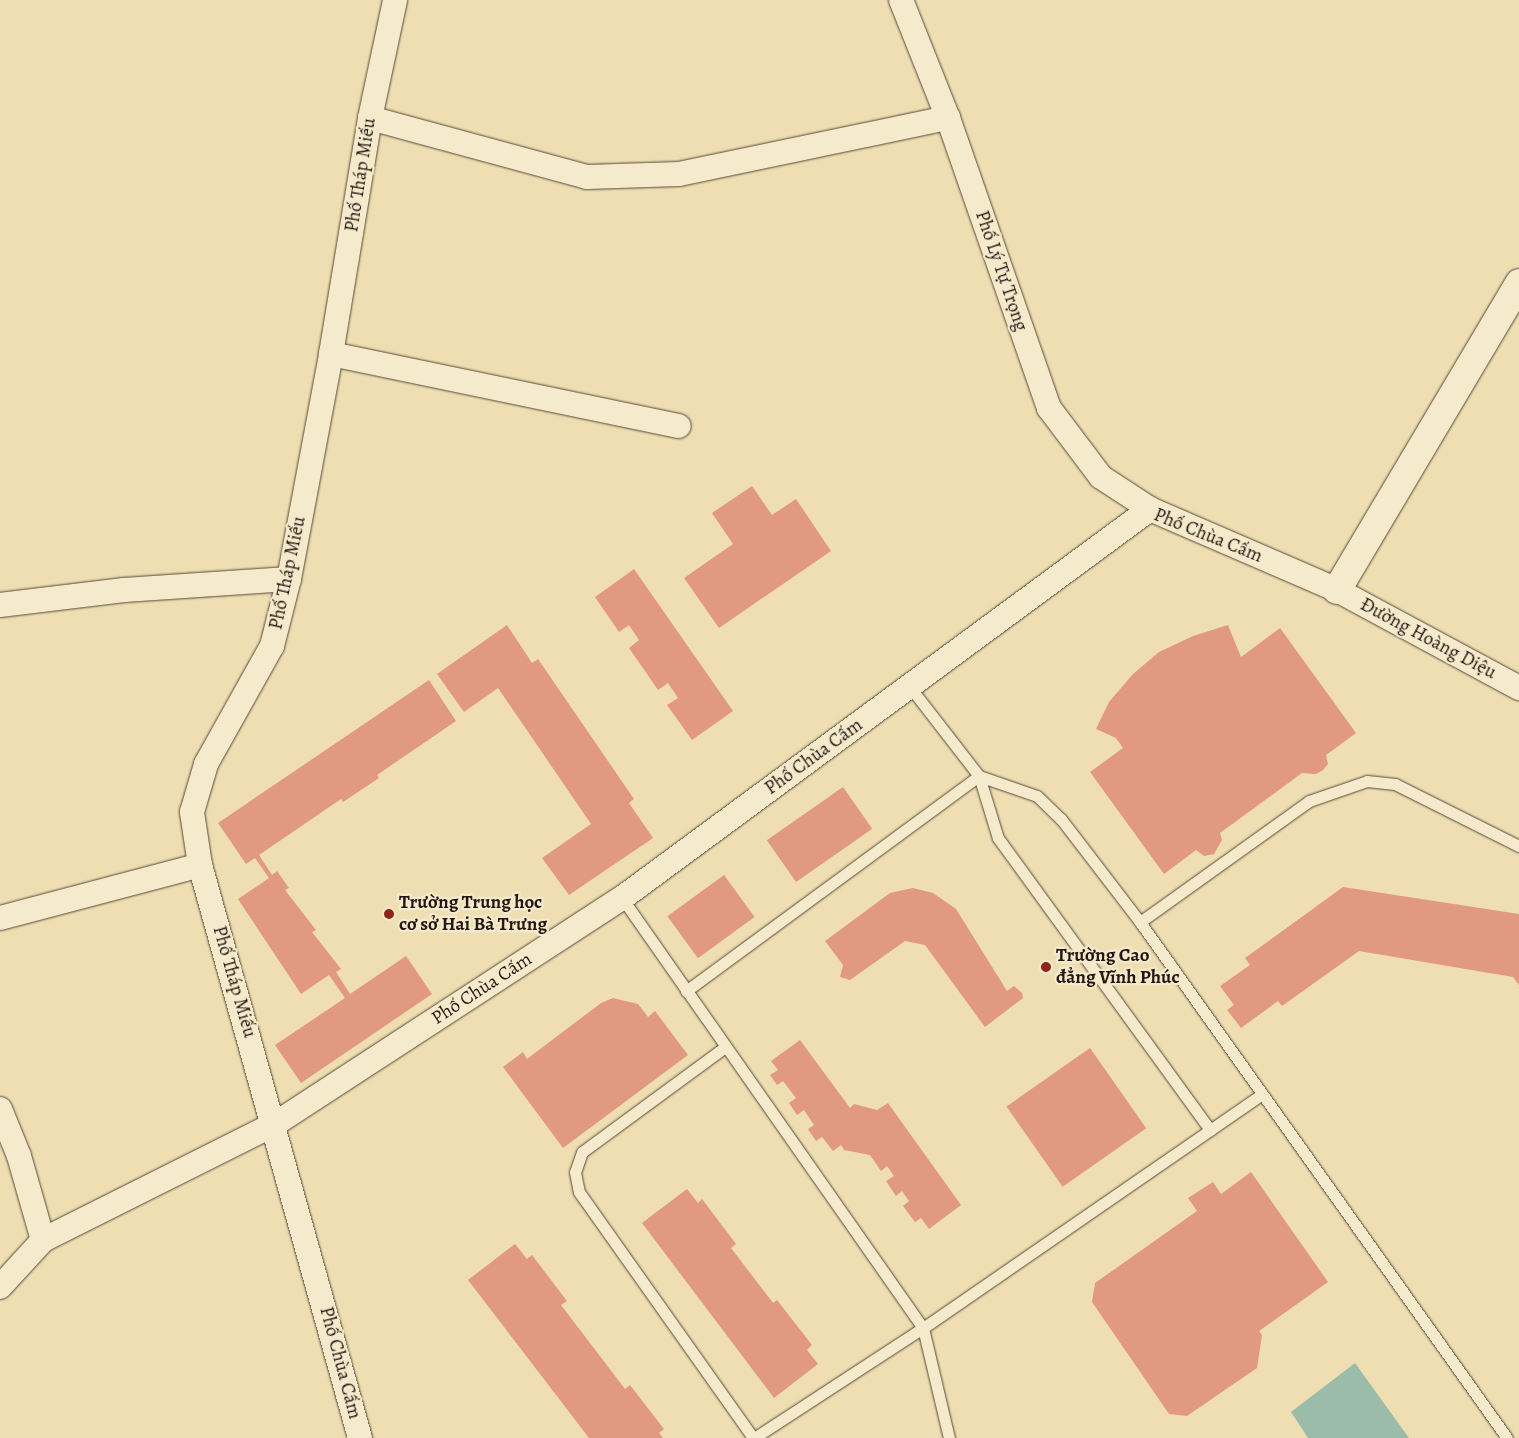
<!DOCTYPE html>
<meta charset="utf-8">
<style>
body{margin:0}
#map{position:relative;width:1519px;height:1438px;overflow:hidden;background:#efdeb1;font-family:Alegreya,serif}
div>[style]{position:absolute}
.water>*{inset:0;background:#9abca9}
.building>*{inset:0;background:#e19980;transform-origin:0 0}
.roads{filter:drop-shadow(0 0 1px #574839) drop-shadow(0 0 1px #574839)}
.lane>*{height:11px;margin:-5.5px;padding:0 5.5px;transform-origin:5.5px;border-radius:5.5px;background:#f5eacc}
.street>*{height:24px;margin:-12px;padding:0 12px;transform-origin:12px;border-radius:12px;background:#f5eacc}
.secondary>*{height:28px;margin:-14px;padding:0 14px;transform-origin:14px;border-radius:14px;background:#f5eacc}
.dots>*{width:14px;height:14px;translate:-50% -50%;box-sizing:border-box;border:2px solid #f5eacc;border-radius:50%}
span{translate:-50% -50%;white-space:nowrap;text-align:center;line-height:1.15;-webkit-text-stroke:4.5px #f5eacc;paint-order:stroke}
.street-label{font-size:19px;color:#241611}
.poi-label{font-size:19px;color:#241611;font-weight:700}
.left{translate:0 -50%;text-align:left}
</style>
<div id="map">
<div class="water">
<i style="clip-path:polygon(1355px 1363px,1409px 1438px,1308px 1438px,1291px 1412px)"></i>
</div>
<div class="building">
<i style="clip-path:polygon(752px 486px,772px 515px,796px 499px,831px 551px,719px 628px,684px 578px,733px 544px,712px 513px)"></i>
<i style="clip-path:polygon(634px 569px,733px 711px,692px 740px,667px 705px,678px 698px,668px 683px,658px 690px,629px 648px,639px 640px,629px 625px,619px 632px,595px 597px)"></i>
<i style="clip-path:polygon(507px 625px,532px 663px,538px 659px,634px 799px,629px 803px,653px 838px,569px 895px,542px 858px,591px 824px,498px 688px,464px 712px,437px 674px)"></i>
<i style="clip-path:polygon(1228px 625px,1241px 657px,1280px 628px,1356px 733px,1326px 755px,1328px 764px,1323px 770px,1316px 774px,1302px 773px,1220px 833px,1222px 840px,1214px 854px,1204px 856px,1196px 850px,1164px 874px,1090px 772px,1123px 748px,1116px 738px,1096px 729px,1109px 702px,1133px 674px,1159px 652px,1193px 636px)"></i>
<i style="clip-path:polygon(429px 680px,456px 721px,377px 775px,379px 778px,343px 802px,341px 799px,259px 855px,272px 875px,277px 871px,289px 888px,285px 890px,316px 930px,312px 932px,341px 969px,336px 972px,350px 994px,406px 956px,432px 994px,301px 1083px,275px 1045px,345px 998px,329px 975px,301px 994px,238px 899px,269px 878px,255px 858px,246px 864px,218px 823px)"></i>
<i style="left:843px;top:787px;width:51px;height:93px;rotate:55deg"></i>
<i style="left:724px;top:875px;width:52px;height:70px;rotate:54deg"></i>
<i style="clip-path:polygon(1343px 887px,1519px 914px,1519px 985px,1513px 977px,1359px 951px,1282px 1006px,1278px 1001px,1241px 1028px,1227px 1010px,1234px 1005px,1220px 986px,1250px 965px,1245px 958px)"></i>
<i style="clip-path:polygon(913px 888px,933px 893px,956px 909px,1007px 991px,1014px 986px,1022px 993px,1023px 998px,985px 1027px,925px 945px,905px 941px,850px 980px,840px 977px,843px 965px,825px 941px,890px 893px)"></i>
<i style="clip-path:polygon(613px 998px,638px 1004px,648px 1017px,655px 1011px,688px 1055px,563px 1148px,503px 1067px,523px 1052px,527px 1059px,601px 1003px)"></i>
<i style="clip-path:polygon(800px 1040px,850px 1108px,854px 1104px,877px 1110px,888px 1103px,961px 1205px,929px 1229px,921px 1218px,915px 1222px,903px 1206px,909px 1201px,902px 1191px,896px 1196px,886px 1181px,894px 1176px,887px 1166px,881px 1171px,870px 1155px,844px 1150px,841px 1145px,833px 1151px,822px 1137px,816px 1141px,808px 1129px,814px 1125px,804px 1110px,797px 1115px,789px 1103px,796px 1098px,783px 1081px,777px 1085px,770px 1075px,778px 1070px,771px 1061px)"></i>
<i style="left:1090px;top:1048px;width:98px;height:102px;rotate:55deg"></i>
<i style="clip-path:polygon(1251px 1172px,1328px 1282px,1259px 1331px,1262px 1335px,1257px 1368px,1187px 1416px,1169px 1414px,1092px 1302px,1095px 1283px,1197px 1211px,1188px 1198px,1213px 1182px,1221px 1194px)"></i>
<i style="clip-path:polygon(687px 1189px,698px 1203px,702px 1199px,736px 1244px,731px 1248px,773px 1303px,777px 1300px,812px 1345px,807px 1350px,818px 1364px,774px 1398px,642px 1223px)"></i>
<i style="clip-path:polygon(515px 1244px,527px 1259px,532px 1255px,567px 1301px,561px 1305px,625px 1389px,630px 1385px,664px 1429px,659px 1433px,663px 1438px,589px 1438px,468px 1280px)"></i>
</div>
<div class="roads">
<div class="lane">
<i style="left:910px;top:687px;width:113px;rotate:52.2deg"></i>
<i style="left:979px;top:776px;width:65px;rotate:73deg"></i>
<i style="left:998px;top:838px;width:361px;rotate:54deg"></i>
<i style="left:622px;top:898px;width:525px;rotate:55.01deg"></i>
<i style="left:923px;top:1328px;width:113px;rotate:76.7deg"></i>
<i style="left:1140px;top:922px;width:208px;rotate:-35.6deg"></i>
<i style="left:1309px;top:801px;width:61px;rotate:-19deg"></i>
<i style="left:1367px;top:781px;width:28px;rotate:6deg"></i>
<i style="left:1395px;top:784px;width:139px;rotate:26.6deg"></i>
<i style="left:686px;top:991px;width:363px;rotate:-36.3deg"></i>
<i style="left:979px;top:776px;width:61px;rotate:19deg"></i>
<i style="left:1037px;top:796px;width:33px;rotate:44deg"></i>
<i style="left:1061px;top:819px;width:130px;rotate:52.5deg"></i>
<i style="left:1140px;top:922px;width:633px;rotate:54.58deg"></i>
<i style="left:725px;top:1047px;width:177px;rotate:143.7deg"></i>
<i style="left:582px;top:1152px;width:21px;rotate:109deg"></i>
<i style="left:575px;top:1172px;width:20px;rotate:79deg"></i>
<i style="left:579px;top:1192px;width:301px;rotate:54.7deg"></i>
<i style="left:754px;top:1438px;width:202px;rotate:-33.1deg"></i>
<i style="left:923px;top:1328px;width:411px;rotate:-34.6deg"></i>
</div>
<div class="street">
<i style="left:901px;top:0;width:127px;rotate:68.3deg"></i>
<i style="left:948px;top:118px;width:307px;rotate:70.8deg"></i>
<i style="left:1049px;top:408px;width:86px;rotate:53deg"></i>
<i style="left:1101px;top:477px;width:59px;rotate:33.1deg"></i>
<i style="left:1150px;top:509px;width:204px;rotate:23.4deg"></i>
<i style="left:1337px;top:590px;width:207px;rotate:28.3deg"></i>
<i style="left:370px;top:118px;width:225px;rotate:15.2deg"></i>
<i style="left:587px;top:177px;width:92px;rotate:-1.9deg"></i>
<i style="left:679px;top:174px;width:275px;rotate:-11.8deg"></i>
<i style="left:331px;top:354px;width:355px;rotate:11.7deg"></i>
<i style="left:0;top:605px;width:125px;rotate:-6.9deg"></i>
<i style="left:124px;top:590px;width:165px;rotate:-3.8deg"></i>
<i style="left:0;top:918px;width:207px;rotate:-14.8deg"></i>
<i style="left:0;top:1109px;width:51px;rotate:68deg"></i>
<i style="left:19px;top:1156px;width:87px;rotate:74.1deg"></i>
<i style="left:0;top:1287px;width:64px;rotate:-47.5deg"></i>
<i style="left:43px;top:1240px;width:259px;rotate:-26.6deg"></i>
<i style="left:275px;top:1124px;width:414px;rotate:-33.1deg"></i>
<i style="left:622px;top:898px;width:656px;rotate:-36.38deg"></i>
<i style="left:360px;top:1438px;width:595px;rotate:-105.6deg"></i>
<i style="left:200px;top:865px;width:54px;rotate:-98.6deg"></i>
<i style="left:192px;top:812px;width:50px;rotate:-73.7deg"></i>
<i style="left:206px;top:764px;width:135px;rotate:-60.8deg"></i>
<i style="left:272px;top:646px;width:69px;rotate:-75.8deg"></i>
<i style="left:289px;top:579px;width:229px;rotate:-79.4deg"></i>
<i style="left:331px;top:354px;width:239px;rotate:-80.6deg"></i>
<i style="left:370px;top:118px;width:121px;rotate:-78deg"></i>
</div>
<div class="secondary">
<i style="left:1337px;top:590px;width:357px;rotate:-59.3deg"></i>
</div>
</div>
<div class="dots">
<i style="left:389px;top:914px;background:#8f2418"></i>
<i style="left:1046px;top:967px;background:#8f2418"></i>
</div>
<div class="street-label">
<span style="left:361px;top:175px;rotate:-81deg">Phố Tháp Miếu</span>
<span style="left:1001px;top:271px;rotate:71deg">Phố Lý Tự Trọng</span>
<span style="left:1208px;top:536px;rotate:22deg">Phố Chùa Cấm</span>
<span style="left:288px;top:573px;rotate:-78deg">Phố Tháp Miếu</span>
<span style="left:1428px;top:639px;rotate:28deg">Đường Hoàng Diệu</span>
<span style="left:814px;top:757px;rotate:-36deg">Phố Chùa Cấm</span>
<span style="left:234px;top:982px;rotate:74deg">Phố Tháp Miếu</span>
<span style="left:482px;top:989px;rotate:-33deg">Phố Chùa Cấm</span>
<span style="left:340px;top:1363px;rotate:75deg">Phố Chùa Cấm</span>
</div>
<div class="poi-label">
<span class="left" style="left:399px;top:914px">Trường Trung học<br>cơ sở Hai Bà Trưng</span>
<span class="left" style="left:1056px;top:967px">Trường Cao<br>đẳng Vĩnh Phúc</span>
</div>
</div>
